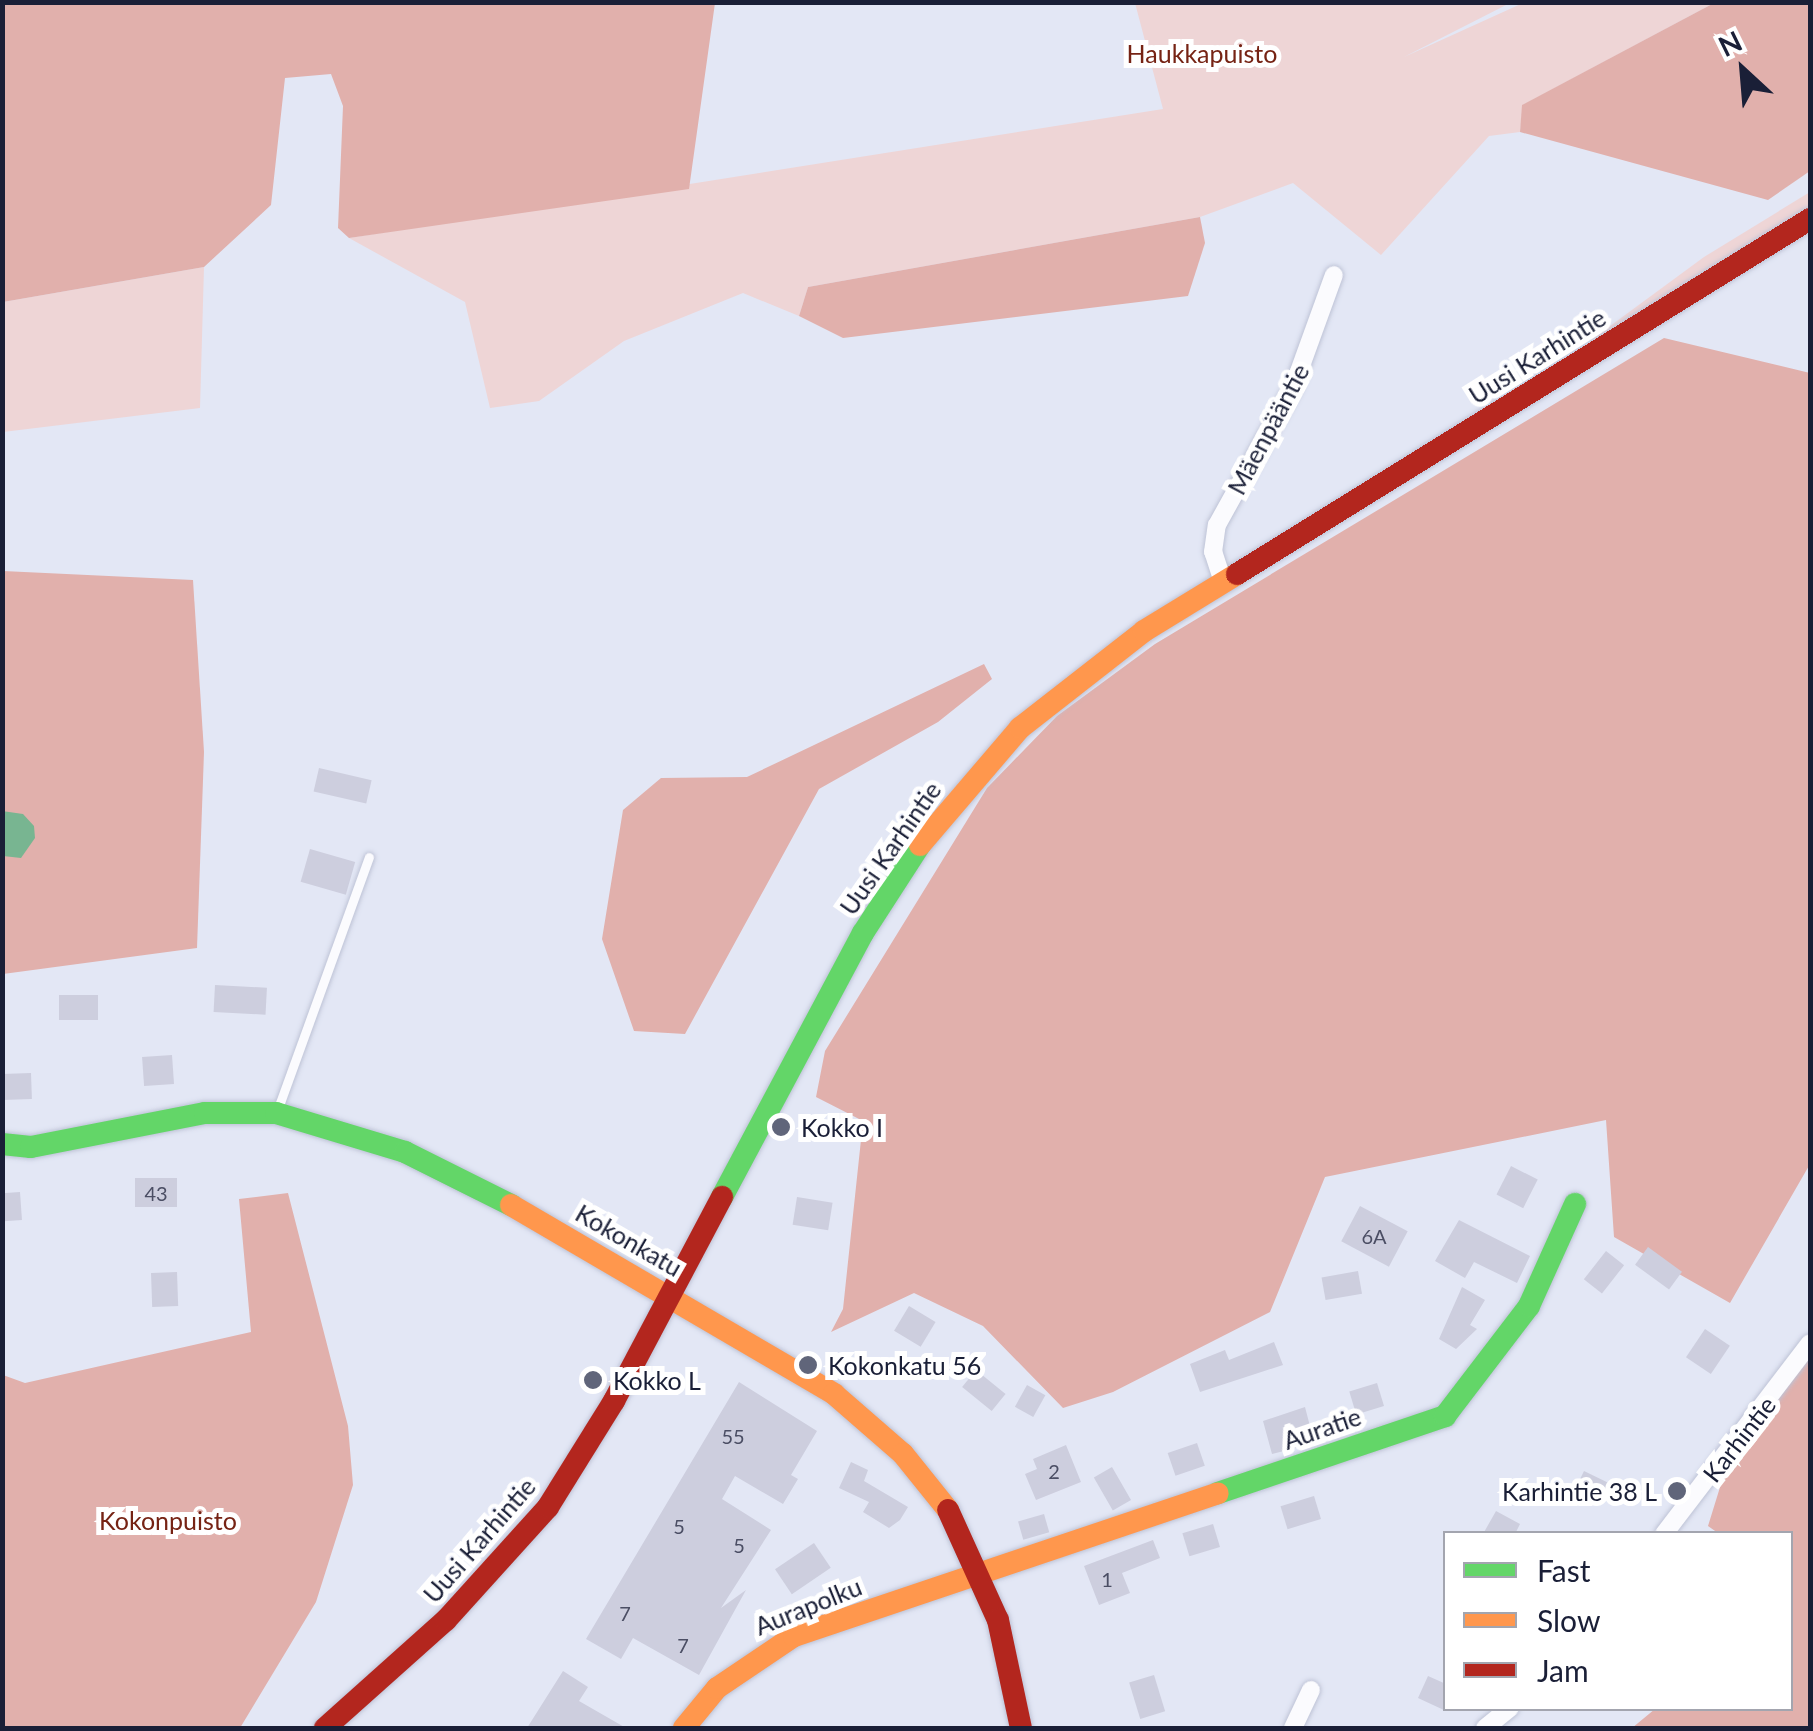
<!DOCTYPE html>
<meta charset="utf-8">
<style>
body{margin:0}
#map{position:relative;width:1813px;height:1731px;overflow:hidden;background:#e3e7f5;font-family:Lato,sans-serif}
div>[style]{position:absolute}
.green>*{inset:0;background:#eed5d6}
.forest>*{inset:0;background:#e1b0ac}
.water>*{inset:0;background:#78b591}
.building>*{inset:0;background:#cdcede;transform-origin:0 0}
.roads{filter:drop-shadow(0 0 2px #bec3d6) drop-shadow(0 0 2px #bec3d6)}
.lane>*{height:9px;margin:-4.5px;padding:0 4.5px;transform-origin:4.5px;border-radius:4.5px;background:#fbfbfe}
.street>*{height:18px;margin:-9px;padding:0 9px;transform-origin:9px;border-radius:9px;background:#fbfbfe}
.fast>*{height:22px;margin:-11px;padding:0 11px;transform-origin:11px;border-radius:11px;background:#63d668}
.slow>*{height:22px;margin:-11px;padding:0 11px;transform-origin:11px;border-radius:11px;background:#ff974d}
.jam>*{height:22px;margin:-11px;padding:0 11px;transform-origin:11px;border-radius:11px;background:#b3261e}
.dots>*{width:28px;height:28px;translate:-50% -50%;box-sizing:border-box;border:5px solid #fff;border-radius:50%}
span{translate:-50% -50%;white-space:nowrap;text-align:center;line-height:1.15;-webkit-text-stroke:10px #fff;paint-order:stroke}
.number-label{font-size:20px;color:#4b4e64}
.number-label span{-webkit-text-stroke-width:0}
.park-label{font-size:25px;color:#762314}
.street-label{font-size:25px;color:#1a1f37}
.poi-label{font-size:25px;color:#1a1f37}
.left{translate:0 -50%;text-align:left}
.right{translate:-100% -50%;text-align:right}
.frame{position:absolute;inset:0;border:5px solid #1a1f37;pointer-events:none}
.legend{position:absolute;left:1443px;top:1531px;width:350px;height:180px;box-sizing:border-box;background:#fff;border:2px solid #a3a5af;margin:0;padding:12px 18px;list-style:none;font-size:30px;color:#1a1f37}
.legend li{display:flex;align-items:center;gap:20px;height:50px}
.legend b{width:50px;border:2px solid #a3a5af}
.north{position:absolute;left:1693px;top:20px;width:100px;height:100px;-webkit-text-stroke:8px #fff;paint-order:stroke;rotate:334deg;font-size:28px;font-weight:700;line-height:40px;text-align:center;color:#1a1f37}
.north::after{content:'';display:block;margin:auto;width:35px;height:45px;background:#1a1f37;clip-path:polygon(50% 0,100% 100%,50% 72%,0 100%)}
</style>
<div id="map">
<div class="green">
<i style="clip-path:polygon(1135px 3px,1510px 3px,1404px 57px,1523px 3px,1714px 3px,1523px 105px,1520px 132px,1489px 136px,1381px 255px,1293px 183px,1200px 217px,808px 287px,799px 316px,743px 293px,624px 341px,539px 401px,490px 408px,465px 302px,349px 238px,1163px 109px)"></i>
<i style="clip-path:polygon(1810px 192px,1810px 209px,1587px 343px,1704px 257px)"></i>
<i style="clip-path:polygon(204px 267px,200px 408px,3px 432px,3px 302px)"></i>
</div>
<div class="forest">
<i style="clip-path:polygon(3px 2px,715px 2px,715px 3px,689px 189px,349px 238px,338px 228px,343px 106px,331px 74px,285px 78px,271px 205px,204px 267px,3px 302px)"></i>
<i style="clip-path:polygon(1714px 3px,1810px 3px,1810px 171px,1768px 200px,1520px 132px,1522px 105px)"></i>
<i style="clip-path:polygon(1200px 217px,1205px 243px,1188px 296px,843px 338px,799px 316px,808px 287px)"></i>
<i style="clip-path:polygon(1664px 338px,1810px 373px,1810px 1164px,1730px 1303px,1614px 1237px,1606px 1120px,1325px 1177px,1270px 1312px,1113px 1392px,1063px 1408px,983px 1326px,914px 1293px,831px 1332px,843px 1309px,863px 1121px,816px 1097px,825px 1051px,987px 788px,1057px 716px,1155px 644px)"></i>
<i style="clip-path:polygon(3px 571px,193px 580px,204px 752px,197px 948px,3px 974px)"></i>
<i style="clip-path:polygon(984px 664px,992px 679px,938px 722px,819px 789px,685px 1034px,634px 1031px,602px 939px,623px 810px,661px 778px,747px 777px)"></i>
<i style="clip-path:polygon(288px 1193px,348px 1426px,353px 1485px,316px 1602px,240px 1728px,3px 1728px,3px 1375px,25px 1383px,251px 1332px,239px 1199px)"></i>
<i style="clip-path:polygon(1810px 1353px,1810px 1728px,1632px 1728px,1655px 1709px,1790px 1708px,1790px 1534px,1718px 1533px,1708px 1526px,1721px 1484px)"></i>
</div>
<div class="water">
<i style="clip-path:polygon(2px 811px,23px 814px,34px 826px,35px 838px,21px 858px,3px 856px)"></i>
</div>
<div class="building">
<i style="left:319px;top:768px;width:54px;height:24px;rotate:13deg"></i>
<i style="left:310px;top:849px;width:47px;height:34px;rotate:16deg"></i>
<i style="left:215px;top:985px;width:52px;height:27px;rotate:3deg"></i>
<i style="left:59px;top:995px;width:39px;height:25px"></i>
<i style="left:172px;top:1055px;width:29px;height:30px;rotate:86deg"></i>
<i style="left:31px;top:1073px;width:26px;height:29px;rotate:88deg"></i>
<i style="left:1511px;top:1166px;width:30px;height:32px;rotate:27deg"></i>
<i style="left:177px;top:1178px;width:29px;height:42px;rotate:90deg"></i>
<i style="left:20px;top:1192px;width:28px;height:18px;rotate:86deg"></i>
<i style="left:797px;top:1197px;width:36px;height:28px;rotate:9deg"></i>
<i style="left:1360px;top:1206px;width:54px;height:40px;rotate:28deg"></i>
<i style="clip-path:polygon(1459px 1220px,1530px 1256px,1517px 1283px,1474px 1262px,1465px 1278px,1435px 1261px)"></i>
<i style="left:1648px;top:1247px;width:42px;height:22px;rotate:36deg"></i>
<i style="left:1606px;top:1251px;width:23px;height:36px;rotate:38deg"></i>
<i style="left:1358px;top:1271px;width:23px;height:37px;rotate:80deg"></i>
<i style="left:177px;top:1272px;width:34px;height:26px;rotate:88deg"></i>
<i style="clip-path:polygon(1462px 1287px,1485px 1300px,1470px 1325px,1477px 1329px,1456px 1349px,1439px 1339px)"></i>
<i style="left:909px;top:1306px;width:31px;height:29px;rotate:31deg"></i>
<i style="left:1705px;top:1329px;width:30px;height:34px;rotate:34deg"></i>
<i style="clip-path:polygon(1274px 1342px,1283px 1365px,1200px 1392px,1190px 1364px,1225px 1350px,1229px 1360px)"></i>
<i style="left:976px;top:1370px;width:38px;height:22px;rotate:39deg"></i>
<i style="clip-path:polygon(739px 1382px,817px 1431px,791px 1475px,798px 1479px,783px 1504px,735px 1476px,722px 1499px,771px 1530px,721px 1608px,746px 1590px,699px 1675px,633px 1638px,621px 1659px,586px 1639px)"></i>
<i style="left:1377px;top:1383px;width:24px;height:29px;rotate:73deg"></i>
<i style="left:1027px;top:1385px;width:21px;height:25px;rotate:29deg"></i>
<i style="clip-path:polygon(1305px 1407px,1312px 1434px,1302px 1437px,1304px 1446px,1272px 1454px,1263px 1421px)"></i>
<i style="left:1197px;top:1443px;width:24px;height:31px;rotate:71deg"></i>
<i style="clip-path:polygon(1066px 1445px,1081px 1482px,1036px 1500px,1025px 1474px,1037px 1469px,1033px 1459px)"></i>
<i style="clip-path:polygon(851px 1462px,868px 1470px,864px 1481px,908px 1507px,900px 1520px,889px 1528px,863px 1512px,869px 1502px,839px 1488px)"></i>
<i style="left:1112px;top:1467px;width:38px;height:21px;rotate:60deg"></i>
<i style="left:1584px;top:1471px;width:28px;height:20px;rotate:26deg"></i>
<i style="left:1314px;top:1496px;width:24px;height:35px;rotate:73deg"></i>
<i style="clip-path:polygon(1496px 1511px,1520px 1524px,1515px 1534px,1483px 1534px)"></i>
<i style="left:1044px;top:1514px;width:19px;height:27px;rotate:74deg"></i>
<i style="left:1213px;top:1524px;width:24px;height:32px;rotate:73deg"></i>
<i style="clip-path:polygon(1153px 1540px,1160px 1558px,1122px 1573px,1130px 1593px,1099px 1605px,1084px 1566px)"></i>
<i style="left:814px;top:1543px;width:30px;height:47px;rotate:56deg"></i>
<i style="clip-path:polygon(563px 1671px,588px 1687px,579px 1701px,626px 1728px,527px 1728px)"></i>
<i style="left:1154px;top:1675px;width:38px;height:26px;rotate:73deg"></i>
<i style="clip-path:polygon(1428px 1676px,1446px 1684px,1446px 1711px,1418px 1698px)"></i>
</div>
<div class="roads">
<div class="lane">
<i style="left:277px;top:1111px;width:270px;rotate:-70.1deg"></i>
</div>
<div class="street">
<i style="left:1223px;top:582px;width:32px;rotate:-108deg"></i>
<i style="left:1213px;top:552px;width:27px;rotate:-82deg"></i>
<i style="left:1217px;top:525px;width:157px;rotate:-61deg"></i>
<i style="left:1293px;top:388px;width:120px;rotate:-70.1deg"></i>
<i style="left:1664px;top:1534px;width:240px;rotate:-52.6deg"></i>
<i style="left:1293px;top:1728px;width:42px;rotate:-64.7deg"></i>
<i style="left:1485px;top:1728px;width:32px;rotate:-39deg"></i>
</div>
<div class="fast">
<i style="left:2px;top:1144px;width:29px;rotate:6deg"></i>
<i style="left:31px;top:1147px;width:177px;rotate:-11.1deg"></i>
<i style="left:205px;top:1113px;width:71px"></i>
<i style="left:276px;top:1113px;width:135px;rotate:16.8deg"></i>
<i style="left:405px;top:1152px;width:119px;rotate:26.6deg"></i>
<i style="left:722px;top:1197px;width:299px;rotate:-61.9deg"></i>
<i style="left:863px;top:933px;width:105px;rotate:-57.1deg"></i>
<i style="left:1218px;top:1493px;width:240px;rotate:-18.7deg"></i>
<i style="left:1445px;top:1416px;width:138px;rotate:-52.6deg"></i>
<i style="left:1529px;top:1306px;width:112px;rotate:-65.7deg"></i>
</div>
<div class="slow">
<i style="left:920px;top:845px;width:154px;rotate:-49.5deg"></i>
<i style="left:1020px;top:728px;width:157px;rotate:-38deg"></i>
<i style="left:1144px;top:631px;width:109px;rotate:-31.5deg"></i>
<i style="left:511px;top:1205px;width:374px;rotate:30.3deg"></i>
<i style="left:834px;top:1394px;width:91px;rotate:41deg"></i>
<i style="left:903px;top:1454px;width:72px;rotate:51.2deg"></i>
<i style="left:684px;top:1728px;width:52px;rotate:-50.5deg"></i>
<i style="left:717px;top:1688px;width:93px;rotate:-34deg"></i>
<i style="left:794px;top:1636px;width:447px;rotate:-18.6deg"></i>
</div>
<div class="jam">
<i style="left:1237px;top:574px;width:674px;rotate:-31.78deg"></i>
<i style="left:948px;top:1510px;width:121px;rotate:65.6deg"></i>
<i style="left:998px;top:1620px;width:110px;rotate:78deg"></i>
<i style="left:325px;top:1728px;width:162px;rotate:-41.8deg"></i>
<i style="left:446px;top:1620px;width:152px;rotate:-47.9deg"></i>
<i style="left:548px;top:1507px;width:125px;rotate:-58.1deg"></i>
<i style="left:614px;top:1401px;width:231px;rotate:-62.1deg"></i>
</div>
</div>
<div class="dots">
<i style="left:781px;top:1127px;background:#60657a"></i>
<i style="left:808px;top:1365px;background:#60657a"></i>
<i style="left:593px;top:1380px;background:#60657a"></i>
<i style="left:1677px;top:1491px;background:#60657a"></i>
</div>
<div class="number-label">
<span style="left:156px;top:1193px">43</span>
<span style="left:1374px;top:1236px">6A</span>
<span style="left:733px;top:1436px">55</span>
<span style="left:1054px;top:1471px">2</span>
<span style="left:679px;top:1526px">5</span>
<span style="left:739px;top:1545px">5</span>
<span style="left:1107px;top:1579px">1</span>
<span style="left:625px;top:1613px">7</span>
<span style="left:683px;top:1645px">7</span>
</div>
<div class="park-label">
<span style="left:1202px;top:53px">Haukkapuisto</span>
<span style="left:168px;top:1520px">Kokonpuisto</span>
</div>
<div class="street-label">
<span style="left:1537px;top:356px;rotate:-32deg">Uusi Karhintie</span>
<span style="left:1268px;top:429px;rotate:-62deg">Mäenpääntie</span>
<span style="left:890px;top:848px;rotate:-55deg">Uusi Karhintie</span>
<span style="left:629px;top:1240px;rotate:30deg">Kokonkatu</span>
<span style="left:1322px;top:1428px;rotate:-19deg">Auratie</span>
<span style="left:1739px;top:1439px;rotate:-52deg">Karhintie</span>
<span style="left:479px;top:1540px;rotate:-49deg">Uusi Karhintie</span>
<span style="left:808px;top:1606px;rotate:-22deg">Aurapolku</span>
</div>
<div class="poi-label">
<span class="left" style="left:801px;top:1127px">Kokko I</span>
<span class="left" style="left:828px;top:1365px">Kokonkatu 56</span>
<span class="left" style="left:613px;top:1380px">Kokko L</span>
<span class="right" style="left:1657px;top:1491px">Karhintie 38 L</span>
</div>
<div class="frame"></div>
<ul class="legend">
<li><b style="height:12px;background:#63d668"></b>Fast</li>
<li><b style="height:12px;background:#ff974d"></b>Slow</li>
<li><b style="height:12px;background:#b3261e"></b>Jam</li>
</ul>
<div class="north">N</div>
</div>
